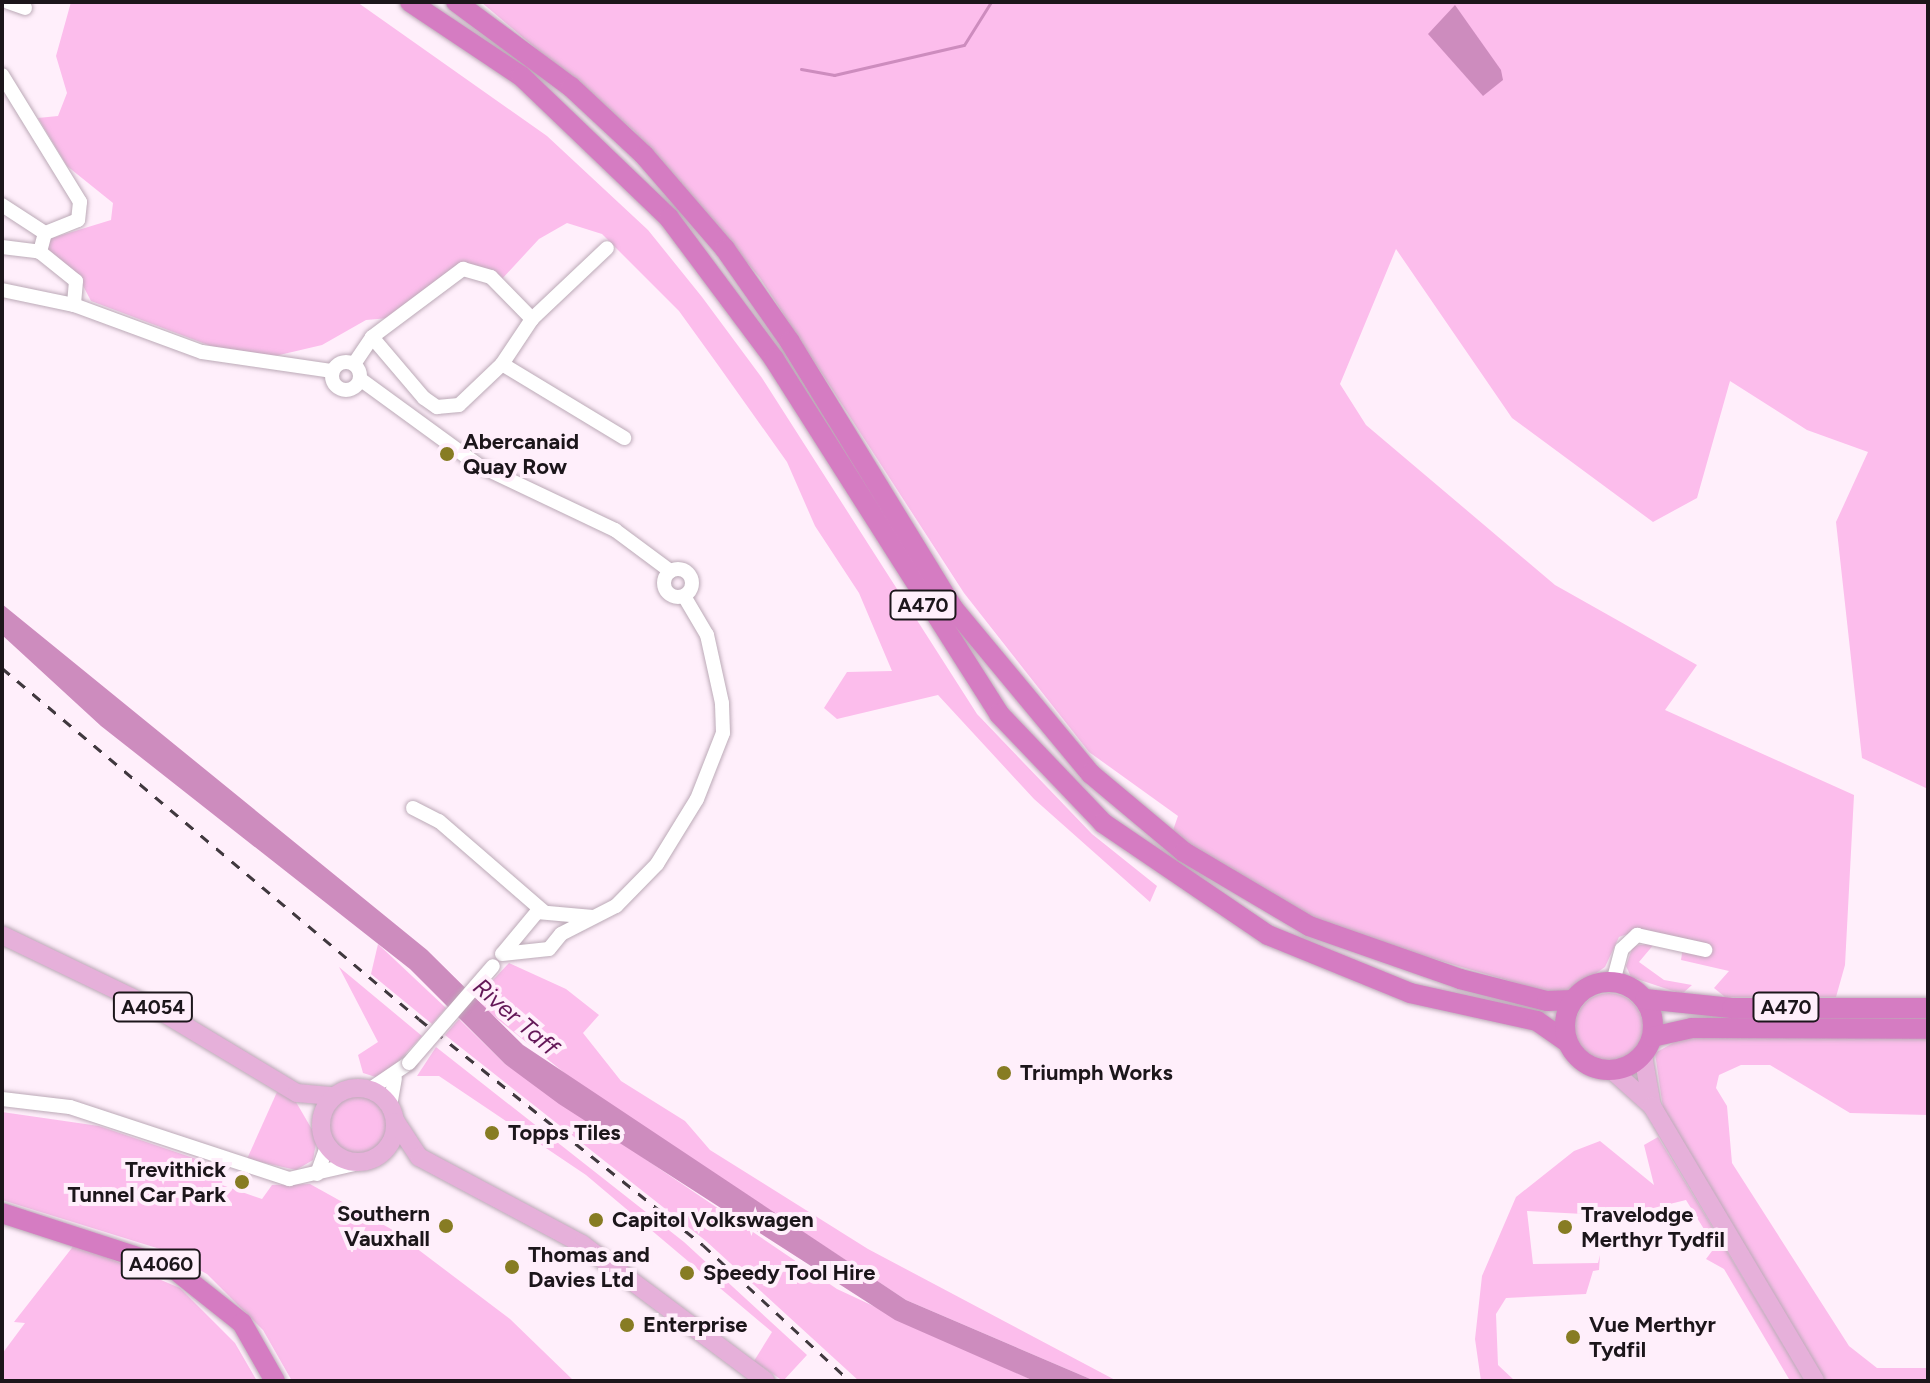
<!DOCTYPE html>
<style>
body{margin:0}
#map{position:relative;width:1930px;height:1383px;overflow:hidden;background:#ffeffb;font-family:Figtree,sans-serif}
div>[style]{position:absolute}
.green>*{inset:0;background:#fcbdec}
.round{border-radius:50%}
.water>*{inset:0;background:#cd8cbe}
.stream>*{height:3px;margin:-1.5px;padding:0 1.5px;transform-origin:1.5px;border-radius:1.5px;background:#cd8cbe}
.roads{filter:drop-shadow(0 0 2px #bcaab7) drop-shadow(0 0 2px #bcaab7)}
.minor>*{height:14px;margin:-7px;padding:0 7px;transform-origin:7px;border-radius:7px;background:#fff}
.minor>.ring{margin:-7px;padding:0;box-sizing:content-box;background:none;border:14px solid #fff;border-radius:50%}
.major>*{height:18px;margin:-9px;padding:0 9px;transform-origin:9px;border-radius:9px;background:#e6b0da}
.major>.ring{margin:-9px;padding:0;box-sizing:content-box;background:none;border:18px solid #e6b0da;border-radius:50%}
.highway>*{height:20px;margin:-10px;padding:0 10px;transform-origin:10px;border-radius:10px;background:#d57cc2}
.highway>.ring{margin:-10px;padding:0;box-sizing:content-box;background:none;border:20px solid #d57cc2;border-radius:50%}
.rail>*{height:3px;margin-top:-1.5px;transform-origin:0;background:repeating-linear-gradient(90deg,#40383e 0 10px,transparent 0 20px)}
.bridges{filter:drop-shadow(0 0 2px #bcaab7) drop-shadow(0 0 2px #bcaab7)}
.minor-bridge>*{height:14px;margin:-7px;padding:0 7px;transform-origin:7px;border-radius:7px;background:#fff}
.dots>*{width:22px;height:22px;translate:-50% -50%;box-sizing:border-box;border:4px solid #ffeffb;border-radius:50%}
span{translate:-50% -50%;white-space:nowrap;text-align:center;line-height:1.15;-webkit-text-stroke:8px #ffeffb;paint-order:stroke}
.shield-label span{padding:2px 6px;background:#ffeffb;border:2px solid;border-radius:6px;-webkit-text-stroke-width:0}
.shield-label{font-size:20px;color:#1c161b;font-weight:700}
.poi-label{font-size:22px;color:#1c161b;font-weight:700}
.left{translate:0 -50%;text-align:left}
.right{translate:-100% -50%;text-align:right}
.water-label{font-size:24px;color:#631757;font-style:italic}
.frame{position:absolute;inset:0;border:4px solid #1c161b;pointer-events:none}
</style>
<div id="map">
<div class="green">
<i style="clip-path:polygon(71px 2px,357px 2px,547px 136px,648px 230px,702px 297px,762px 378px,977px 714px,1092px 834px,1157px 886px,1150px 902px,1034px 799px,938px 695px,837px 719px,824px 708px,847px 672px,892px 671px,859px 593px,815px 526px,787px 462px,718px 365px,679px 311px,602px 234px,567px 223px,539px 239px,501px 280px,462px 265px,389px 318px,366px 320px,322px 345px,275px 356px,216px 348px,91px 301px,78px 276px,48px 251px,49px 239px,111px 220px,113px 203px,67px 166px,38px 118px,58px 116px,67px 93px,56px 56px)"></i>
<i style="clip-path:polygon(481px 2px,1928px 2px,1928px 789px,1862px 758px,1836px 522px,1868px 452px,1807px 430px,1730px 381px,1697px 498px,1653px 522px,1512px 418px,1396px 249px,1340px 384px,1366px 425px,1555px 585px,1697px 665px,1665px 710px,1854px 795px,1845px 965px,1836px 997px,1725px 997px,1714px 988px,1729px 971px,1681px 960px,1684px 941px,1642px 929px,1619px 937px,1605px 967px,1592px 976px,1567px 991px,1544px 991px,1352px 935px,1271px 897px,1172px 833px,1178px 816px,1089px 752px,964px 593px,760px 278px,634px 131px)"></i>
<i style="clip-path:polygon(1655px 943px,1639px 962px,1664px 980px,1692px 985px,1682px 994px,1631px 977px,1626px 966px,1633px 946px)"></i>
<i style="clip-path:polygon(378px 944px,446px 1008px,432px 1024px,371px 974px)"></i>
<i style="clip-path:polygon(509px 963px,566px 989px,599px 1015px,583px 1033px,621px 1081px,685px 1121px,710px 1150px,868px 1249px,1117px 1381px,1095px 1381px,906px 1300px,577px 1083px,474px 1000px)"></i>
<i style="clip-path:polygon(339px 967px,422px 1036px,382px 1079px,363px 1073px,358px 1055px,378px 1042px)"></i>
<i class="round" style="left:1575px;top:993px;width:68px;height:68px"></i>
<i style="clip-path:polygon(459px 1019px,505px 1064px,837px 1289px,1034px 1381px,859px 1381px,706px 1241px,445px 1035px)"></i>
<i style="clip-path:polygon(1682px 1038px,1928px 1038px,1928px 1115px,1850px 1113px,1770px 1065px,1741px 1065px,1719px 1075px,1716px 1088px,1727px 1106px,1732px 1163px,1849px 1346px,1877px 1368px,1928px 1368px,1928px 1381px,1823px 1381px,1663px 1108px,1655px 1053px)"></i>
<i style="clip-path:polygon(436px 1047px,684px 1242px,807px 1355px,783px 1381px,754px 1361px,772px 1332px,586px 1175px,439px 1076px,417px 1076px)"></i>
<i style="clip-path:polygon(277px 1092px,296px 1102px,317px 1138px,313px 1160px,296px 1170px,247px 1159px)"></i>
<i class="round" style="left:329px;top:1096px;width:58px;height:58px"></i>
<i style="clip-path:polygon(2px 1112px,99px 1126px,223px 1168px,222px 1185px,262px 1199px,272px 1185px,310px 1184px,391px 1229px,510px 1319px,574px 1381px,292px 1381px,263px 1330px,207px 1274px,160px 1249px,2px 1200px)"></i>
<i style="clip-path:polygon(1658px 1137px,1805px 1381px,1789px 1379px,1724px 1269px,1706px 1259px,1715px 1247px,1686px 1200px,1621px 1216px,1527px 1211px,1533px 1264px,1598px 1263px,1600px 1255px,1599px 1270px,1593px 1271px,1586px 1294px,1506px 1298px,1496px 1314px,1498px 1365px,1515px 1381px,1481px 1381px,1475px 1339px,1482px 1276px,1516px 1197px,1574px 1151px,1600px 1141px,1654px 1185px,1644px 1145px)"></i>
<i style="clip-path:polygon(75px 1244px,180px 1288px,235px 1343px,257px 1381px,2px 1381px,2px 1354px,25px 1323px,14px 1322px)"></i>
</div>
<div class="water">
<i style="clip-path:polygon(1455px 5px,1501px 70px,1503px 80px,1483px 96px,1428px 34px)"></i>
<i style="clip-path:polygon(2px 604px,427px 950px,523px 1045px,906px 1300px,1095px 1381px,1034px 1381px,895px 1320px,559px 1104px,505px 1064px,410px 969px,101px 726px,2px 635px)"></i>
</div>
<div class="stream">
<i style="left:801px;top:69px;width:34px;rotate:10deg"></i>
<i style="left:834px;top:75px;width:133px;rotate:-13deg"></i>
<i style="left:964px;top:45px;width:51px;rotate:-57.9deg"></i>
</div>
<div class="roads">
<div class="minor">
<i style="left:8px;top:2px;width:18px;rotate:19deg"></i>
<i style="left:2px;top:75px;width:149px;rotate:58.4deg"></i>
<i style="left:80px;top:202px;width:18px;rotate:96deg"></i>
<i style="left:78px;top:220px;width:35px;rotate:158deg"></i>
<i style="left:45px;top:233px;width:20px;rotate:105deg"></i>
<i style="left:2px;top:205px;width:51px;rotate:33.1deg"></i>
<i style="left:2px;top:247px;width:38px;rotate:7deg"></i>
<i style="left:40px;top:252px;width:46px;rotate:38.9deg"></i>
<i style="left:76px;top:281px;width:24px;rotate:95deg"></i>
<i style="left:2px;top:290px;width:74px;rotate:11.8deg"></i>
<i style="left:74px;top:305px;width:136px;rotate:20.2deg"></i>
<i style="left:202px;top:352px;width:132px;rotate:8.3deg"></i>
<i style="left:372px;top:337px;width:80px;rotate:49.6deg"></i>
<i style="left:424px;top:398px;width:16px;rotate:35deg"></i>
<i style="left:437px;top:407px;width:22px;rotate:-5deg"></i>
<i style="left:459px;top:405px;width:59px;rotate:-43.6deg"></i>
<i style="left:502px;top:364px;width:54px;rotate:-56.3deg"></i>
<i style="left:532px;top:319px;width:103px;rotate:-43.4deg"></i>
<i class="ring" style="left:332px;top:362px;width:14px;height:14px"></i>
<i style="left:354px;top:364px;width:32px;rotate:-56deg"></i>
<i style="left:372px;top:337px;width:114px;rotate:-36.8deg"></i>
<i style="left:463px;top:269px;width:29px;rotate:16deg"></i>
<i style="left:491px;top:277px;width:59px;rotate:45.7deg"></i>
<i style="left:502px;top:364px;width:143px;rotate:31.2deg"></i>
<i style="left:360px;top:379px;width:146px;rotate:36.1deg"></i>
<i style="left:478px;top:465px;width:152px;rotate:25.4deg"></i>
<i style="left:615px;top:530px;width:69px;rotate:36.7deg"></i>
<i class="ring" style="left:664px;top:569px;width:14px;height:14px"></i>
<i style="left:413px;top:808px;width:29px;rotate:27deg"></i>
<i style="left:439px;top:821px;width:138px;rotate:40.9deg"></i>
<i style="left:503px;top:953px;width:53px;rotate:-50.3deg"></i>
<i style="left:537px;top:912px;width:56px;rotate:5.1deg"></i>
<i style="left:502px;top:954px;width:47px;rotate:-6.1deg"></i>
<i style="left:549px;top:949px;width:19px;rotate:-51deg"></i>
<i style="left:561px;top:934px;width:62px;rotate:-27deg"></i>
<i style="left:616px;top:906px;width:59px;rotate:-45.7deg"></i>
<i style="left:657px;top:864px;width:76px;rotate:-58.4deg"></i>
<i style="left:697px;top:799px;width:71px;rotate:-68.5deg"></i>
<i style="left:723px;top:733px;width:30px;rotate:-92deg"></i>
<i style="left:722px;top:703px;width:70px;rotate:-102.4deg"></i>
<i style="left:707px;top:635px;width:45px;rotate:-120.5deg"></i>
<i style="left:1613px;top:982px;width:34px;rotate:-75deg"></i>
<i style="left:1622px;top:949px;width:21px;rotate:-43deg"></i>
<i style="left:1637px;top:935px;width:70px;rotate:12.4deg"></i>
<i style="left:369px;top:1090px;width:48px;rotate:-34deg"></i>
<i style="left:2px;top:1099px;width:68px;rotate:6.7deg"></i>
<i style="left:70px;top:1107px;width:231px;rotate:18.2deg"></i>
<i style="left:289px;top:1179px;width:72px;rotate:-12.9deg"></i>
<i style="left:390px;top:1106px;width:28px;rotate:-80deg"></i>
<i style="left:317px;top:1174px;width:29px;rotate:-70deg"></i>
</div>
<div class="major">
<i style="left:2px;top:935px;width:178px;rotate:25.7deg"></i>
<i style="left:162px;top:1012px;width:157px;rotate:31deg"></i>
<i style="left:297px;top:1093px;width:36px;rotate:5deg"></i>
<i style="left:1643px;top:1055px;width:52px;rotate:80deg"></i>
<i style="left:1613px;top:1071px;width:52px;rotate:41.9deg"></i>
<i style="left:1652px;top:1106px;width:320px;rotate:59.3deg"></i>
<i class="ring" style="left:321px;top:1088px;width:56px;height:56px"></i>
<i style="left:396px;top:1122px;width:42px;rotate:56.7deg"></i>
<i style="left:419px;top:1157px;width:185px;rotate:28.1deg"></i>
<i style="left:582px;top:1244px;width:229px;rotate:36.7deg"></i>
</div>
<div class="highway">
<i style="left:410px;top:2px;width:133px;rotate:33.7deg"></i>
<i style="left:521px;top:76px;width:205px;rotate:43.8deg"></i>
<i style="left:669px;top:218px;width:176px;rotate:53.3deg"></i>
<i style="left:774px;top:359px;width:420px;rotate:57.6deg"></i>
<i style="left:999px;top:714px;width:151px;rotate:46.3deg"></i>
<i style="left:1103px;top:823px;width:199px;rotate:34.2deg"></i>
<i style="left:1268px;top:935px;width:153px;rotate:22.2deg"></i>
<i style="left:1410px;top:993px;width:130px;rotate:12.4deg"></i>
<i style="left:1537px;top:1021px;width:35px;rotate:35deg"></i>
<i style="left:456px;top:2px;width:143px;rotate:36.5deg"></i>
<i style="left:571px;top:87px;width:100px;rotate:43deg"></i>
<i style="left:644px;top:155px;width:124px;rotate:49.2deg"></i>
<i style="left:725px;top:249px;width:113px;rotate:55deg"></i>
<i style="left:790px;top:342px;width:312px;rotate:58.5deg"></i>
<i style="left:953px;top:608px;width:216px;rotate:50.3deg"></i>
<i style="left:1091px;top:774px;width:121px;rotate:40deg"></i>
<i style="left:1184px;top:852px;width:145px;rotate:30.6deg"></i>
<i style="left:1309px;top:926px;width:160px;rotate:19.3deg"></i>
<i style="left:1460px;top:979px;width:90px;rotate:14.2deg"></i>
<i style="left:1547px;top:1001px;width:26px;rotate:-2deg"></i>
<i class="ring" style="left:1565px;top:982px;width:68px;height:68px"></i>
<i style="left:1645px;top:999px;width:87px;rotate:5.9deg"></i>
<i style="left:1732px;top:1008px;width:196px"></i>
<i style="left:1652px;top:1037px;width:41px;rotate:-12.7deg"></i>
<i style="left:1692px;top:1028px;width:236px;rotate:0.2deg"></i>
<i style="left:2px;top:1213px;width:181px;rotate:18deg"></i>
<i style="left:174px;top:1269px;width:87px;rotate:38.5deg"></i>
<i style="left:242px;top:1323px;width:67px;rotate:60.4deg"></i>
</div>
</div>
<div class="rail">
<i style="left:2px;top:668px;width:545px;rotate:40.09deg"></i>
<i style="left:419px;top:1019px;width:363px;rotate:38.5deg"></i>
<i style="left:703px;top:1245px;width:200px;rotate:42.8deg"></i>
</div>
<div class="bridges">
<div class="minor-bridge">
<i style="left:409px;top:1063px;width:128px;rotate:-49.1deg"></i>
</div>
</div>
<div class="dots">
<i style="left:447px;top:454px;background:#877c23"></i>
<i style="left:1004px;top:1073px;background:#877c23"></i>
<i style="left:492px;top:1133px;background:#877c23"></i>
<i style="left:242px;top:1182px;background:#877c23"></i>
<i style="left:596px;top:1220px;background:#877c23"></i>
<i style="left:446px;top:1226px;background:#877c23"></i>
<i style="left:1565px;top:1227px;background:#877c23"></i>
<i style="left:512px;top:1267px;background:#877c23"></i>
<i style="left:687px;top:1273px;background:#877c23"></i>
<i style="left:627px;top:1325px;background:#877c23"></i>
<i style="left:1573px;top:1337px;background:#877c23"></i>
</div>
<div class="shield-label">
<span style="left:923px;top:605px">A470</span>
<span style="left:153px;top:1007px">A4054</span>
<span style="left:1786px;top:1007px">A470</span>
<span style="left:161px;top:1264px">A4060</span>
</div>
<div class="poi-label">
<span class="left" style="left:463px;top:454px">Abercanaid<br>Quay Row</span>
<span class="left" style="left:1020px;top:1073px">Triumph Works</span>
<span class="left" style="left:508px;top:1133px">Topps Tiles</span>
<span class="right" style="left:226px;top:1182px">Trevithick<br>Tunnel Car Park</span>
<span class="right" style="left:430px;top:1226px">Southern<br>Vauxhall</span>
<span class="left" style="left:1581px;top:1227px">Travelodge<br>Merthyr Tydfil</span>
<span class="left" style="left:612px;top:1220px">Capitol Volkswagen</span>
<span class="left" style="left:528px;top:1267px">Thomas and<br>Davies Ltd</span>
<span class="left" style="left:703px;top:1273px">Speedy Tool Hire</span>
<span class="left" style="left:1589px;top:1337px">Vue Merthyr<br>Tydfil</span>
<span class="left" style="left:643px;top:1325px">Enterprise</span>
</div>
<div class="water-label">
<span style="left:516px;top:1017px;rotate:41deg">River Taff</span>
</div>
<div class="frame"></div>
</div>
